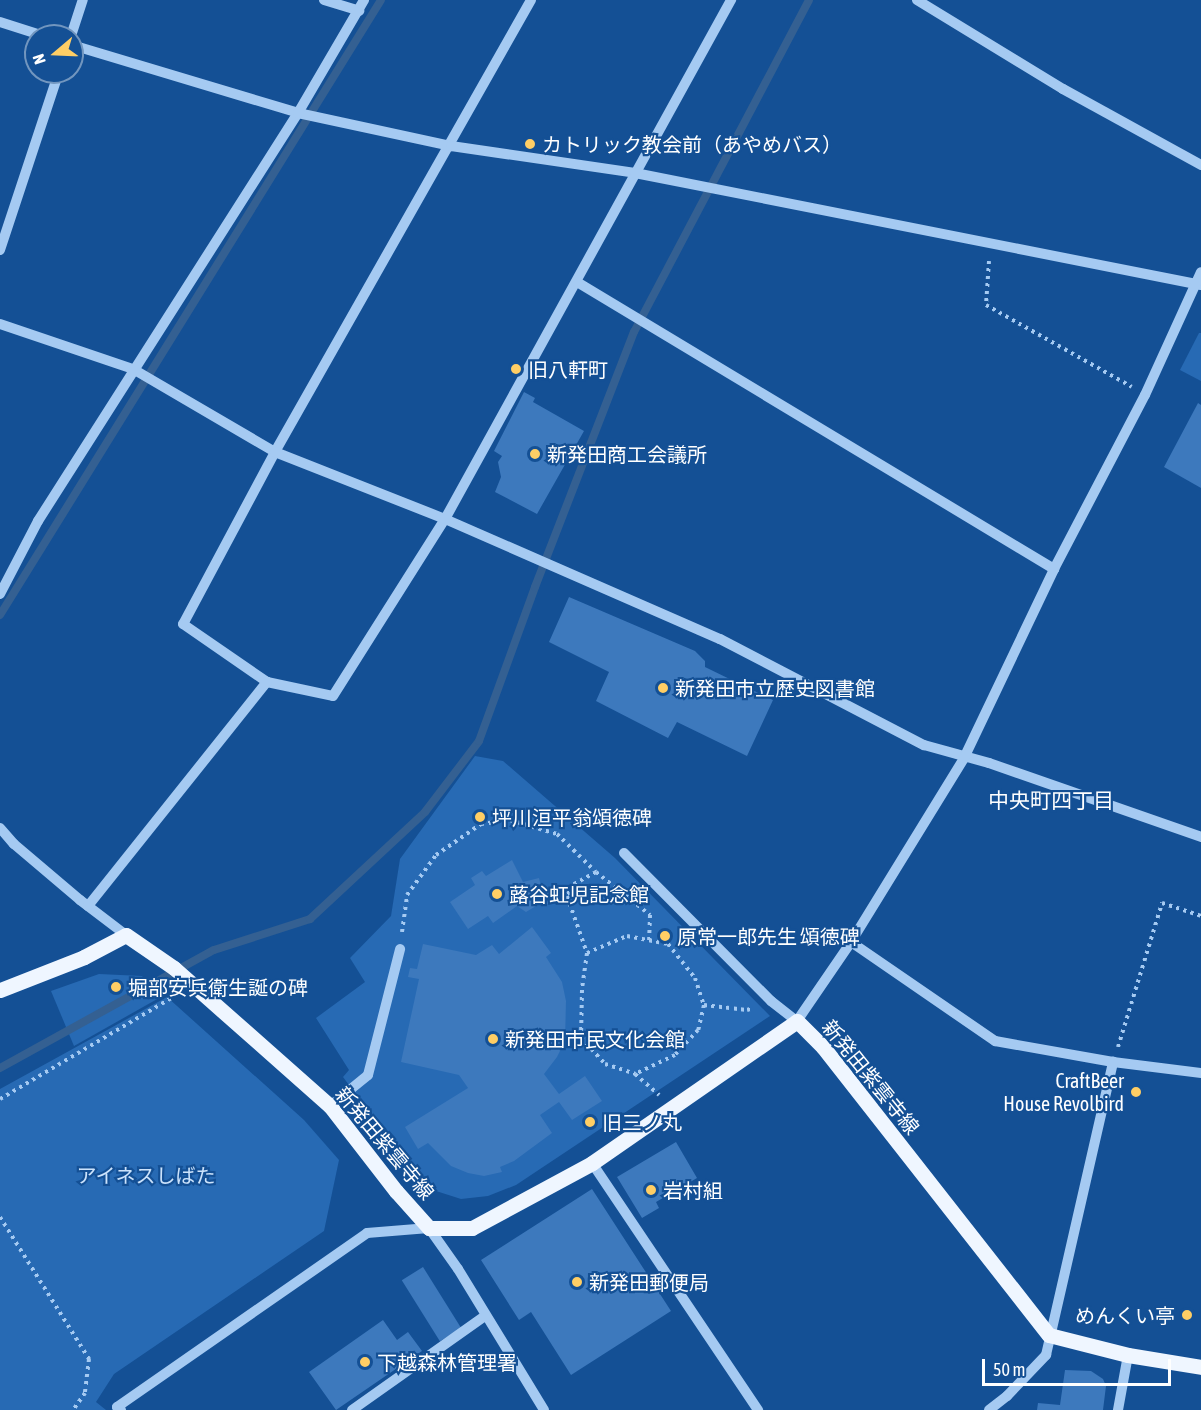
<!DOCTYPE html>
<meta charset="utf-8">
<style>
body{margin:0}
#map{position:relative;width:1201px;height:1410px;overflow:hidden;background:#145095;font-family:"Asap Condensed","Noto Sans JP",sans-serif}
div>[style]{position:absolute}
.green>*{inset:0;background:#276ab4}
.stream>*{height:8px;margin:-4px;padding:0 4px;transform-origin:4px;border-radius:4px;background:#346092}
.building>*{inset:0;background:#3d79bd;transform-origin:0 0}
.path>*{height:4px;margin-top:-2px;transform-origin:0;background:repeating-linear-gradient(90deg,#a5caf2 0 3px,transparent 0 7.5px)}
.minor>*{height:10px;margin:-5px;padding:0 5px;transform-origin:5px;border-radius:5px;background:#a5caf2}
.major>*{height:15px;margin:-7.5px;padding:0 7.5px;transform-origin:7.5px;border-radius:7.5px;background:#eff6ff}
.dots>*{width:16px;height:16px;translate:-50% -50%;box-sizing:border-box;border:3px solid #145095;border-radius:50%}
span{translate:-50% -50%;white-space:nowrap;text-align:center;line-height:1.15;-webkit-text-stroke:4.5px #145095;paint-order:stroke}
.poi-label{font-size:20px;color:#fff}
.left{translate:0 -50%;text-align:left}
.right{translate:-100% -50%;text-align:right}
.street-label{font-size:20px;color:#fff}
.park-label{font-size:20px;color:#cce3fc}
.neighbourhood-label{font-size:21px;color:#fff}
.north{position:absolute;left:24px;top:24px;width:60px;height:60px;box-sizing:border-box;background:#145095;border:2px solid #7296bf;border-radius:50%;rotate:251deg;font-size:16px;font-weight:700;line-height:24px;text-align:center;color:#fff}
.north::after{content:'';display:block;margin:auto;width:21px;height:27px;background:#ffce65;clip-path:polygon(50% 0,100% 100%,50% 72%,0 100%)}
.scale{position:absolute;left:982px;top:1359px;width:189px;height:27px;box-sizing:border-box;border:3px solid #fff;border-top:0;padding-left:8px;font-size:18px;line-height:21px;white-space:nowrap;color:#fff;-webkit-text-stroke:4px #145095;paint-order:stroke}
</style>
<div id="map">
<div class="green">
<i style="clip-path:polygon(1199px 333px,1201px 333px,1201px 381px,1180px 370px)"></i>
<i style="clip-path:polygon(475px 756px,503px 761px,615px 858px,770px 1016px,516px 1185px,488px 1196px,461px 1199px,436px 1191px,415px 1174px,343px 1077px,349px 1070px,316px 1018px,365px 982px,350px 958px,391px 916px,400px 859px)"></i>
<i style="clip-path:polygon(99px 974px,142px 976px,159px 998px,74px 1046px,51px 991px)"></i>
<i style="clip-path:polygon(167px 997px,304px 1120px,339px 1160px,324px 1231px,114px 1374px,96px 1402px,106px 1410px,0 1410px,0 1089px)"></i>
</div>
<div class="stream">
<i style="left:0;top:615px;width:723px;rotate:-58.22deg"></i>
<i style="left:0;top:1068px;width:244px;rotate:-28.9deg"></i>
<i style="left:214px;top:950px;width:101px;rotate:-17.9deg"></i>
<i style="left:310px;top:919px;width:157px;rotate:-42.9deg"></i>
<i style="left:425px;top:812px;width:89px;rotate:-52.7deg"></i>
<i style="left:479px;top:741px;width:164px;rotate:-70deg"></i>
<i style="left:535px;top:587px;width:274px;rotate:-68.8deg"></i>
<i style="left:634px;top:332px;width:375px;rotate:-62.2deg"></i>
</div>
<div class="building">
<i style="clip-path:polygon(524px 392px,535px 398px,533px 402px,584px 431px,537px 514px,495px 492px,501px 477px,498px 462px,502px 456px,494px 451px)"></i>
<i style="clip-path:polygon(1198px 403px,1201px 405px,1201px 488px,1164px 467px)"></i>
<i style="clip-path:polygon(569px 597px,695px 651px,705px 661px,705px 667px,773px 700px,747px 756px,677px 722px,668px 738px,596px 701px,609px 672px,549px 642px)"></i>
<i style="clip-path:polygon(512px 860px,523px 882px,539px 878px,542px 890px,550px 893px,549px 904px,541px 903px,526px 912px,517px 906px,493px 923px,488px 916px,468px 929px,450px 902px,475px 885px,471px 878px,482px 871px,486px 876px)"></i>
<i style="clip-path:polygon(532px 927px,551px 953px,546px 957px,562px 982px,566px 1001px,565px 1041px,557px 1057px,544px 1074px,559px 1094px,585px 1076px,602px 1101px,572px 1120px,559px 1102px,540px 1115px,552px 1133px,514px 1161px,500px 1167px,502px 1172px,484px 1176px,468px 1173px,451px 1166px,428px 1143px,418px 1149px,405px 1127px,468px 1088px,459px 1075px,401px 1062px,419px 979px,408px 977px,410px 968px,417px 969px,423px 944px,476px 955px,492px 945px,499px 954px)"></i>
<i style="clip-path:polygon(676px 1142px,697px 1178px,656px 1202px,659px 1208px,642px 1218px,617px 1177px)"></i>
<i style="clip-path:polygon(592px 1189px,671px 1311px,571px 1375px,531px 1312px,519px 1320px,481px 1260px)"></i>
<i style="left:423px;top:1267px;width:72px;height:25px;rotate:58deg"></i>
<i style="clip-path:polygon(383px 1320px,397px 1340px,408px 1332px,422px 1351px,336px 1410px,309px 1372px)"></i>
<i style="clip-path:polygon(1065px 1370px,1091px 1371px,1103px 1379px,1106px 1386px,1103px 1410px,1037px 1410px,1038px 1403px,1060px 1405px)"></i>
</div>
<div class="path">
<i style="left:989px;top:261px;width:44px;rotate:93.9deg"></i>
<i style="left:986px;top:305px;width:167px;rotate:29.3deg"></i>
<i style="left:596px;top:872px;width:26px;rotate:151deg"></i>
<i style="left:573px;top:885px;width:13px;rotate:119deg"></i>
<i style="left:567px;top:896px;width:60px;rotate:70.7deg"></i>
<i style="left:587px;top:953px;width:37px;rotate:98deg"></i>
<i style="left:582px;top:990px;width:48px;rotate:91.2deg"></i>
<i style="left:581px;top:1038px;width:35px;rotate:47deg"></i>
<i style="left:605px;top:1064px;width:32px;rotate:18deg"></i>
<i style="left:635px;top:1074px;width:32px;rotate:41deg"></i>
<i style="left:402px;top:932px;width:37px;rotate:-82deg"></i>
<i style="left:407px;top:895px;width:49px;rotate:-54.1deg"></i>
<i style="left:436px;top:855px;width:55px;rotate:-34.6deg"></i>
<i style="left:481px;top:824px;width:29px;rotate:-8deg"></i>
<i style="left:510px;top:820px;width:49px;rotate:16.6deg"></i>
<i style="left:557px;top:834px;width:54px;rotate:44.3deg"></i>
<i style="left:596px;top:872px;width:69px;rotate:38.5deg"></i>
<i style="left:650px;top:915px;width:25px;rotate:92deg"></i>
<i style="left:587px;top:953px;width:43px;rotate:-23deg"></i>
<i style="left:627px;top:936px;width:42px;rotate:11deg"></i>
<i style="left:668px;top:944px;width:43px;rotate:51.5deg"></i>
<i style="left:695px;top:978px;width:28px;rotate:72deg"></i>
<i style="left:704px;top:1005px;width:26px;rotate:103deg"></i>
<i style="left:698px;top:1030px;width:34px;rotate:133deg"></i>
<i style="left:675px;top:1055px;width:44px;rotate:154.6deg"></i>
<i style="left:704px;top:1005px;width:43px;rotate:6.6deg"></i>
<i style="left:747px;top:1010px;width:6px;rotate:-18deg"></i>
<i style="left:1118px;top:1047px;width:151px;rotate:-73deg"></i>
<i style="left:1162px;top:903px;width:41px;rotate:18.4deg"></i>
<i style="left:0;top:1099px;width:201px;rotate:-30.5deg"></i>
<i style="left:0;top:1217px;width:168px;rotate:57.9deg"></i>
<i style="left:89px;top:1359px;width:34px;rotate:97deg"></i>
<i style="left:85px;top:1393px;width:21px;rotate:125deg"></i>
</div>
<div class="minor">
<i style="left:324px;top:0;width:37px;rotate:17deg"></i>
<i style="left:531px;top:0;width:519px;rotate:119.53deg"></i>
<i style="left:275px;top:452px;width:195px;rotate:118.1deg"></i>
<i style="left:183px;top:624px;width:102px;rotate:34.6deg"></i>
<i style="left:267px;top:682px;width:67px;rotate:12deg"></i>
<i style="left:333px;top:696px;width:209px;rotate:-57.7deg"></i>
<i style="left:445px;top:519px;width:593px;rotate:-61.14deg"></i>
<i style="left:917px;top:0;width:171px;rotate:31.4deg"></i>
<i style="left:1063px;top:89px;width:158px;rotate:28.8deg"></i>
<i style="left:0;top:22px;width:46px;rotate:17.7deg"></i>
<i style="left:71px;top:36px;width:38px;rotate:-72deg"></i>
<i style="left:72px;top:45px;width:236px;rotate:16.7deg"></i>
<i style="left:298px;top:113px;width:157px;rotate:12.2deg"></i>
<i style="left:451px;top:146px;width:186px;rotate:8.3deg"></i>
<i style="left:635px;top:173px;width:577px;rotate:11.19deg"></i>
<i style="left:0;top:250px;width:188px;rotate:-71.7deg"></i>
<i style="left:577px;top:282px;width:557px;rotate:31.03deg"></i>
<i style="left:0;top:324px;width:140px;rotate:18.7deg"></i>
<i style="left:133px;top:369px;width:164px;rotate:30.3deg"></i>
<i style="left:275px;top:452px;width:183px;rotate:21.5deg"></i>
<i style="left:445px;top:519px;width:300px;rotate:23.6deg"></i>
<i style="left:720px;top:639px;width:230px;rotate:27.5deg"></i>
<i style="left:924px;top:745px;width:67px;rotate:15.5deg"></i>
<i style="left:989px;top:763px;width:225px;rotate:19.2deg"></i>
<i style="left:0;top:594px;width:82px;rotate:-62.5deg"></i>
<i style="left:38px;top:521px;width:484px;rotate:-57.5deg"></i>
<i style="left:298px;top:113px;width:131px;rotate:-59.7deg"></i>
<i style="left:0;top:828px;width:21px;rotate:49deg"></i>
<i style="left:14px;top:844px;width:87px;rotate:40.3deg"></i>
<i style="left:80px;top:900px;width:58px;rotate:37.3deg"></i>
<i style="left:624px;top:853px;width:209px;rotate:45.2deg"></i>
<i style="left:771px;top:1001px;width:33px;rotate:38deg"></i>
<i style="left:797px;top:1021px;width:96px;rotate:-55.6deg"></i>
<i style="left:851px;top:942px;width:216px;rotate:-58.4deg"></i>
<i style="left:964px;top:758px;width:209px;rotate:-64.5deg"></i>
<i style="left:1054px;top:569px;width:196px;rotate:-62.4deg"></i>
<i style="left:1145px;top:395px;width:135px;rotate:-65.5deg"></i>
<i style="left:88px;top:906px;width:287px;rotate:-51.4deg"></i>
<i style="left:851px;top:942px;width:175px;rotate:34.5deg"></i>
<i style="left:995px;top:1041px;width:120px;rotate:10.1deg"></i>
<i style="left:1113px;top:1062px;width:89px;rotate:7.1deg"></i>
<i style="left:330px;top:1106px;width:49px;rotate:-39.2deg"></i>
<i style="left:368px;top:1075px;width:130px;rotate:-75.7deg"></i>
<i style="left:592px;top:1163px;width:298px;rotate:56.1deg"></i>
<i style="left:121px;top:1410px;width:5px;rotate:-143deg"></i>
<i style="left:117px;top:1407px;width:305px;rotate:-34.8deg"></i>
<i style="left:367px;top:1233px;width:62px;rotate:-4.6deg"></i>
<i style="left:429px;top:1228px;width:50px;rotate:54.7deg"></i>
<i style="left:458px;top:1269px;width:165px;rotate:58.6deg"></i>
<i style="left:352px;top:1410px;width:163px;rotate:-35.3deg"></i>
<i style="left:989px;top:1410px;width:23px;rotate:-38deg"></i>
<i style="left:1007px;top:1396px;width:57px;rotate:-46.4deg"></i>
<i style="left:1046px;top:1355px;width:301px;rotate:-77.1deg"></i>
<i style="left:1118px;top:1410px;width:56px;rotate:-79.7deg"></i>
</div>
<div class="major">
<i style="left:0;top:990px;width:90px;rotate:-21.4deg"></i>
<i style="left:84px;top:957px;width:47px;rotate:-27.6deg"></i>
<i style="left:126px;top:935px;width:58px;rotate:34.5deg"></i>
<i style="left:174px;top:968px;width:208px;rotate:41.5deg"></i>
<i style="left:330px;top:1106px;width:108px;rotate:52.2deg"></i>
<i style="left:396px;top:1191px;width:50px;rotate:48.3deg"></i>
<i style="left:429px;top:1228px;width:43px"></i>
<i style="left:472px;top:1228px;width:136px;rotate:-28.4deg"></i>
<i style="left:592px;top:1163px;width:249px;rotate:-34.7deg"></i>
<i style="left:797px;top:1021px;width:37px;rotate:45deg"></i>
<i style="left:823px;top:1047px;width:366px;rotate:51.9deg"></i>
<i style="left:1049px;top:1335px;width:81px;rotate:14.2deg"></i>
<i style="left:1128px;top:1355px;width:74px;rotate:9.3deg"></i>
</div>
<div class="dots">
<i style="left:530px;top:144px;background:#ffce65"></i>
<i style="left:516px;top:369px;background:#ffce65"></i>
<i style="left:535px;top:454px;background:#ffce65"></i>
<i style="left:663px;top:688px;background:#ffce65"></i>
<i style="left:480px;top:817px;background:#ffce65"></i>
<i style="left:497px;top:894px;background:#ffce65"></i>
<i style="left:665px;top:936px;background:#ffce65"></i>
<i style="left:116px;top:987px;background:#ffce65"></i>
<i style="left:493px;top:1039px;background:#ffce65"></i>
<i style="left:1136px;top:1092px;background:#ffce65"></i>
<i style="left:590px;top:1122px;background:#ffce65"></i>
<i style="left:651px;top:1190px;background:#ffce65"></i>
<i style="left:577px;top:1282px;background:#ffce65"></i>
<i style="left:1187px;top:1315px;background:#ffce65"></i>
<i style="left:365px;top:1362px;background:#ffce65"></i>
</div>
<div class="poi-label">
<span class="left" style="left:542px;top:144px">カトリック教会前（あやめバス）</span>
<span class="left" style="left:528px;top:369px">旧八軒町</span>
<span class="left" style="left:547px;top:454px">新発田商工会議所</span>
<span class="left" style="left:675px;top:688px">新発田市立歴史図書館</span>
<span class="left" style="left:492px;top:817px">坪川洹平翁頌徳碑</span>
<span class="left" style="left:509px;top:894px">蕗谷虹児記念館</span>
<span class="left" style="left:677px;top:936px">原常一郎先生 頌徳碑</span>
<span class="left" style="left:128px;top:987px">堀部安兵衛生誕の碑</span>
<span class="left" style="left:505px;top:1039px">新発田市民文化会館</span>
<span class="right" style="left:1124px;top:1092px">CraftBeer<br>House Revolbird</span>
<span class="left" style="left:602px;top:1122px">旧三ノ丸</span>
<span class="left" style="left:663px;top:1190px">岩村組</span>
<span class="left" style="left:589px;top:1282px">新発田郵便局</span>
<span class="right" style="left:1175px;top:1315px">めんくい亭</span>
<span class="left" style="left:377px;top:1362px">下越森林管理署</span>
</div>
<div class="street-label">
<span style="left:871px;top:1077px;rotate:51deg">新発田紫雲寺線</span>
<span style="left:385px;top:1143px;rotate:50deg">新発田紫雲寺線</span>
</div>
<div class="park-label">
<span style="left:146px;top:1175px">アイネスしばた</span>
</div>
<div class="neighbourhood-label">
<span style="left:1051px;top:800px">中央町四丁目</span>
</div>
<div class="north">N</div>
<div class="scale">50 m</div>
</div>
